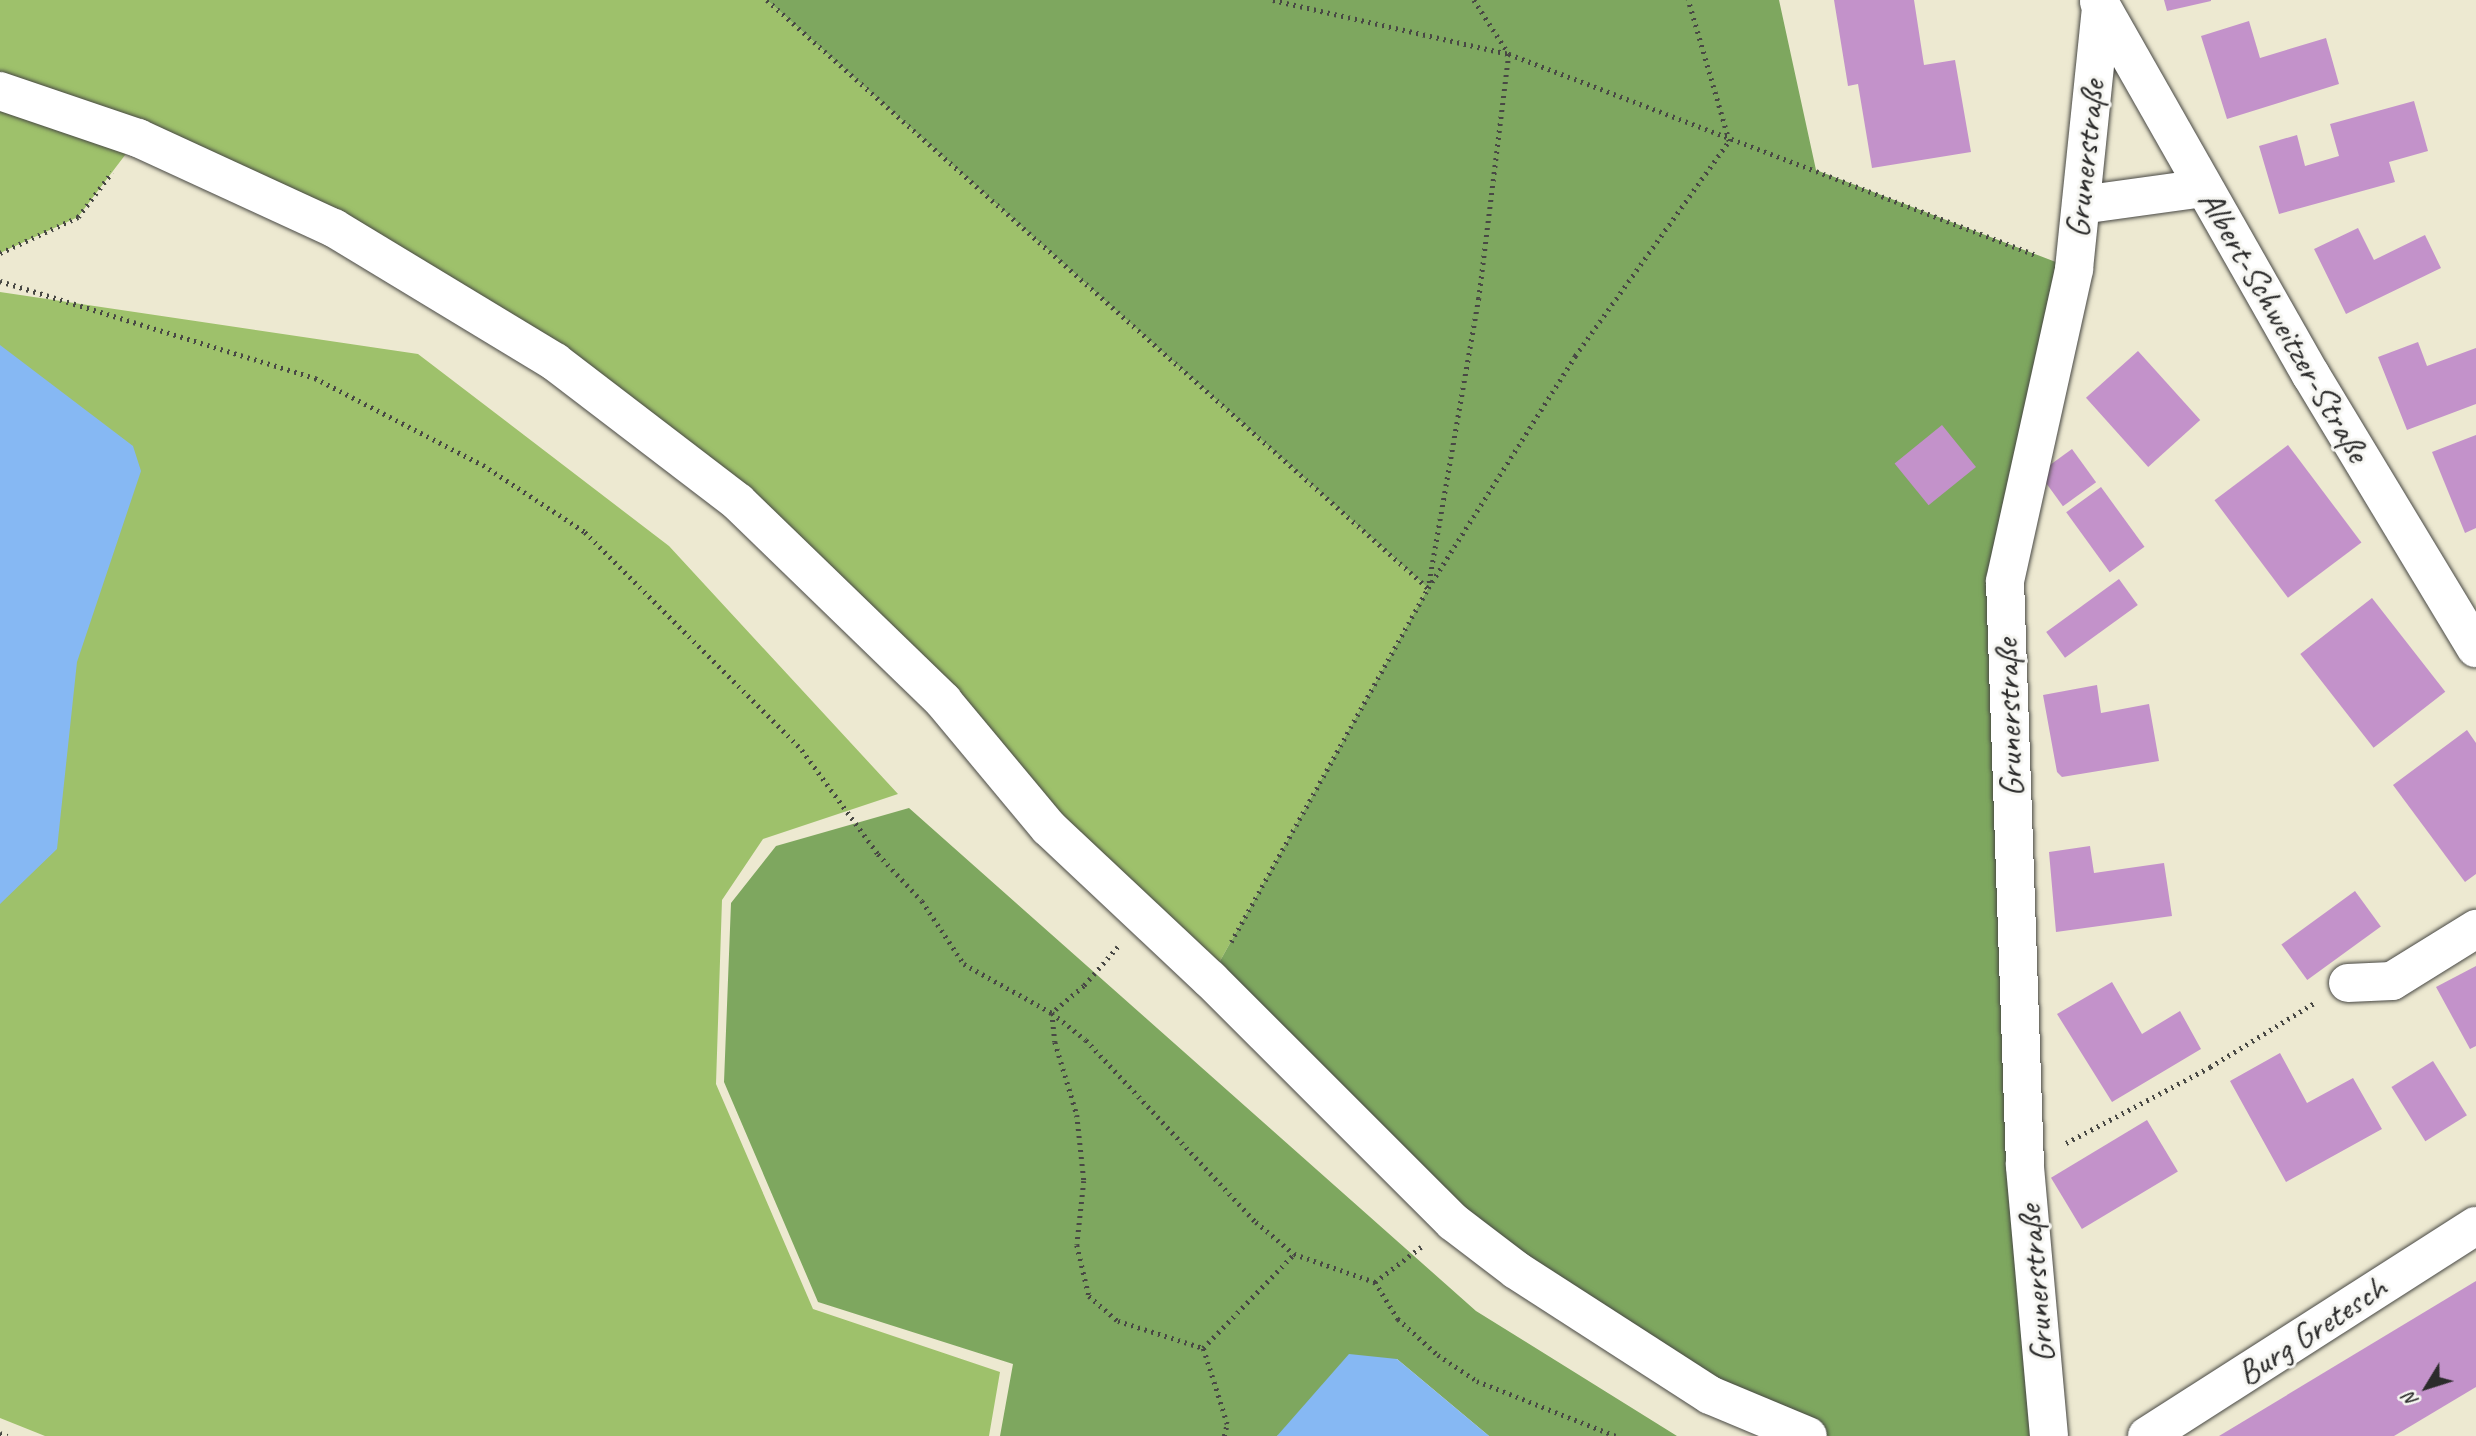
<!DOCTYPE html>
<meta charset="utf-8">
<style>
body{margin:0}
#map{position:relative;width:2476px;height:1436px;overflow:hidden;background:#ede9d1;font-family:Caveat,sans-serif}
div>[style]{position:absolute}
.green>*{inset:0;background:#9ec16b}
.forest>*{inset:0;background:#7ea75f}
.water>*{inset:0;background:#86b8f3}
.building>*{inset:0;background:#c392ca;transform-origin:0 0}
.path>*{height:4.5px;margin-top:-2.25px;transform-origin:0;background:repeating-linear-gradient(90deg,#484844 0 2px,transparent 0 7px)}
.roads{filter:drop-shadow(0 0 2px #484844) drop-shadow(0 0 2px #484844)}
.minor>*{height:38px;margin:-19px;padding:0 19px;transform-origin:19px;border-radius:19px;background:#fff}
span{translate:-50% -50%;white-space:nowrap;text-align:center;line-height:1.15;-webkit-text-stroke:6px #f6f6f2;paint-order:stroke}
.street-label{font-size:35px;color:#2b2b2b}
.north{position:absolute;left:2392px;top:1352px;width:70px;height:70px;-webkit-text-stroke:5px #f6f6f2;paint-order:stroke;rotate:232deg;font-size:19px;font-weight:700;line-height:28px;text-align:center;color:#2b2b2b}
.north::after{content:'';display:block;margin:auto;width:24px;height:32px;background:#2b2b2b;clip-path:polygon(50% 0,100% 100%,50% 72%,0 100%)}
</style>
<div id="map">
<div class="green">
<i style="clip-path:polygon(0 0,767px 0,1428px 588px,1210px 979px,943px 701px,555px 362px,138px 138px,78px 217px,0 253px)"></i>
<i style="clip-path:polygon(0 292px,418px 354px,669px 546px,898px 794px,763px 839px,722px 900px,716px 1084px,813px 1309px,1000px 1372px,989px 1436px,45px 1436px,0 1418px)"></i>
</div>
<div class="forest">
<i style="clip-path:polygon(767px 0,1779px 0,1816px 170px,2074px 269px,2005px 581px,2048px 1436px,1808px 1436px,1516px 1270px,1210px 979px,1428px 588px)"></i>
<i style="clip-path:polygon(909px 808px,1476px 1311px,1677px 1436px,1489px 1436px,1397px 1359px,1277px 1436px,1000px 1436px,1013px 1364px,818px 1302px,724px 1082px,731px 903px,776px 846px)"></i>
</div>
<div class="water">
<i style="clip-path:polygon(0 345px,133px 446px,141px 471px,77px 662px,57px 849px,0 904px)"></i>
<i style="clip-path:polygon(1349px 1354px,1397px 1359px,1489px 1436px,1277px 1436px)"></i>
</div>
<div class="building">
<i style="clip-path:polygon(1834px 0,1914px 0,1924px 65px,1955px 60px,1971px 152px,1872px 168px,1858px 84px,1848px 86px)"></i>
<i style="clip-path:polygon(2164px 0,2211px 0,2211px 1px,2167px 11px)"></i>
<i style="clip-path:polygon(2249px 21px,2260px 58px,2326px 38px,2339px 84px,2227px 119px,2201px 36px)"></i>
<i style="clip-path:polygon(2414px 101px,2428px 151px,2389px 162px,2395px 182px,2279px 214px,2259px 146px,2297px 135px,2305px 166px,2339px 156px,2330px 124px)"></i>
<i style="clip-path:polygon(2358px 228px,2374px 260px,2425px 235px,2441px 268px,2346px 314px,2314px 249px)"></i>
<i style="clip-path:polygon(2418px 342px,2427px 366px,2476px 348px,2476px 404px,2407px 430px,2378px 357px)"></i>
<i style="left:2138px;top:351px;width:93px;height:70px;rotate:48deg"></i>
<i style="left:1942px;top:425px;width:54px;height:61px;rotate:51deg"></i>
<i style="clip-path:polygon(2476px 435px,2476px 528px,2465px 533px,2432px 452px)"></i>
<i style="left:2288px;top:445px;width:122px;height:92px;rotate:53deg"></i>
<i style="left:2072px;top:449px;width:41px;height:41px;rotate:54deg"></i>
<i style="left:2101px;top:487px;width:74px;height:43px;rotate:54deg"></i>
<i style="left:2119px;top:579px;width:32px;height:90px;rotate:54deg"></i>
<i style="left:2372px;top:598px;width:119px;height:91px;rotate:52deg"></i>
<i style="clip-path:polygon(2097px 685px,2101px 713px,2149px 704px,2159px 761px,2062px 777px,2057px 772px,2043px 695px)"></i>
<i style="clip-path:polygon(2467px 730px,2476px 743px,2476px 874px,2465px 882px,2393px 785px)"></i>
<i style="clip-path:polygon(2090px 846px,2094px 873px,2164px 863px,2172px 916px,2056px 932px,2049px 852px)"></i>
<i style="left:2355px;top:891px;width:44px;height:91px;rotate:54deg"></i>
<i style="clip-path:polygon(2476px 966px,2476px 1046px,2470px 1049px,2436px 987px)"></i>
<i style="clip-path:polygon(2112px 982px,2142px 1034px,2180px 1011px,2201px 1049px,2112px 1102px,2057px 1014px)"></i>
<i style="clip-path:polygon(2280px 1053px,2307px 1103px,2353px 1078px,2382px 1129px,2286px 1182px,2230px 1081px)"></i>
<i style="left:2433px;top:1061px;width:64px;height:49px;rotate:58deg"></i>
<i style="left:2147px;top:1120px;width:60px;height:112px;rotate:59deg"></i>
<i style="clip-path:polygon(2476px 1281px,2476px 1387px,2394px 1436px,2219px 1436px)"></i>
</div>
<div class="path">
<i style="left:767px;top:0;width:885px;rotate:41.66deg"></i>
<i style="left:1273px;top:0;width:242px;rotate:12.9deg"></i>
<i style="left:1509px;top:54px;width:246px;rotate:97deg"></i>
<i style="left:1479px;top:298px;width:291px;rotate:99.9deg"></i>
<i style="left:1474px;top:0;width:64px;rotate:57.1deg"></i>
<i style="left:1509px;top:54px;width:564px;rotate:20.88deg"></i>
<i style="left:0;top:253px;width:86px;rotate:-24.8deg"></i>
<i style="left:78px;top:217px;width:56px;rotate:-52.9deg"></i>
<i style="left:0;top:281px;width:330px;rotate:17.1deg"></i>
<i style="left:315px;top:378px;width:189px;rotate:27.4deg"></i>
<i style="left:483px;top:465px;width:122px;rotate:33.3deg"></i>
<i style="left:585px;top:532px;width:308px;rotate:45.1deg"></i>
<i style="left:802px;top:750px;width:129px;rotate:53.8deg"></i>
<i style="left:878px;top:854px;width:64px;rotate:46.9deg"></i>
<i style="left:922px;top:901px;width:76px;rotate:56.3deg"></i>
<i style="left:964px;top:964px;width:101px;rotate:29.1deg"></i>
<i style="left:1052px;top:1013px;width:29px;rotate:84deg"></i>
<i style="left:1055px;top:1042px;width:76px;rotate:73.2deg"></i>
<i style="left:1077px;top:1115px;width:66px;rotate:83.9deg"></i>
<i style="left:1084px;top:1181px;width:64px;rotate:96.2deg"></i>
<i style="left:1077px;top:1245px;width:52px;rotate:76.8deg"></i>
<i style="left:1089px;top:1296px;width:38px;rotate:41deg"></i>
<i style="left:1118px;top:1321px;width:89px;rotate:17.6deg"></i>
<i style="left:1231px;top:942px;width:405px;rotate:-60.9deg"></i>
<i style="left:1428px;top:588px;width:275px;rotate:-57.6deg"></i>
<i style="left:1575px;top:356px;width:264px;rotate:-54.4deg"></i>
<i style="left:1729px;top:141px;width:147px;rotate:-106.2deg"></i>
<i style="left:1118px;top:947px;width:52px;rotate:131.1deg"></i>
<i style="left:1084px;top:986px;width:42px;rotate:139.8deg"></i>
<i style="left:1052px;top:1013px;width:43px;rotate:38.5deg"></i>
<i style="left:1086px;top:1040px;width:249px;rotate:47deg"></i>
<i style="left:1256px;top:1222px;width:50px;rotate:40.1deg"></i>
<i style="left:2066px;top:1143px;width:163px;rotate:-27.8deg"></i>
<i style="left:2210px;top:1067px;width:122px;rotate:-31.6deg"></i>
<i style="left:1375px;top:1282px;width:44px;rotate:58.1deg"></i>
<i style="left:1398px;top:1319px;width:54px;rotate:42deg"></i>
<i style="left:1438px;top:1355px;width:47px;rotate:33.7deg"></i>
<i style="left:1477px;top:1381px;width:149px;rotate:21.6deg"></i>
<i style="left:0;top:1433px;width:8px;rotate:23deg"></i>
<i style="left:1224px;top:1436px;width:12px;rotate:-76deg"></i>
<i style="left:1227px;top:1424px;width:80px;rotate:-107.5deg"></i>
<i style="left:1203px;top:1348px;width:131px;rotate:-45.9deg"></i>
<i style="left:1294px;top:1254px;width:86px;rotate:19.1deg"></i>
<i style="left:1375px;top:1282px;width:58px;rotate:-37.3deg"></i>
</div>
<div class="roads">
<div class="minor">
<i style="left:2099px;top:2px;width:429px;rotate:60.4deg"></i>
<i style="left:2311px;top:375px;width:319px;rotate:58.9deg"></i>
<i style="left:0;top:91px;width:146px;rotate:18.8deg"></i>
<i style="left:138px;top:138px;width:216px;rotate:24.7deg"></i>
<i style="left:334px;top:228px;width:258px;rotate:31.2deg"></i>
<i style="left:555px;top:362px;width:230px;rotate:37.4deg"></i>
<i style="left:738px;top:502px;width:286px;rotate:44.1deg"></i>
<i style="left:943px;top:701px;width:165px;rotate:50.2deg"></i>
<i style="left:1049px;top:828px;width:221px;rotate:43.2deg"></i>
<i style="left:1210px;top:979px;width:344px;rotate:45deg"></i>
<i style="left:1453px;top:1222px;width:79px;rotate:37.3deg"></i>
<i style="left:1516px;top:1270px;width:231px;rotate:32.8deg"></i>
<i style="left:1710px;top:1395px;width:106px;rotate:22.7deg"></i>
<i style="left:2081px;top:205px;width:124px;rotate:-7.9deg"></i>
<i style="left:2348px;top:983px;width:44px;rotate:-2.6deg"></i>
<i style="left:2392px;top:981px;width:99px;rotate:-31.8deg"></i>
<i style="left:2049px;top:1436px;width:272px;rotate:-95.1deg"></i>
<i style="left:2025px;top:1165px;width:584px;rotate:-91.96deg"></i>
<i style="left:2005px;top:581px;width:320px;rotate:-77.5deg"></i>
<i style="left:2074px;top:269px;width:262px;rotate:-84.1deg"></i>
<i style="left:2147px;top:1436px;width:390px;rotate:-32.6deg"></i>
</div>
</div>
<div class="street-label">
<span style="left:2085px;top:159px;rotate:-84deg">Grunerstraße</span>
<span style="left:2284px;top:326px;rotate:60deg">Albert-Schweitzer-Straße</span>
<span style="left:2009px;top:718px;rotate:-92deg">Grunerstraße</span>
<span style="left:2036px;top:1284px;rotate:-95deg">Grunerstraße</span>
<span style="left:2312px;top:1331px;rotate:-33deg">Burg Gretesch</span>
</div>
<div class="north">N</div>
</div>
